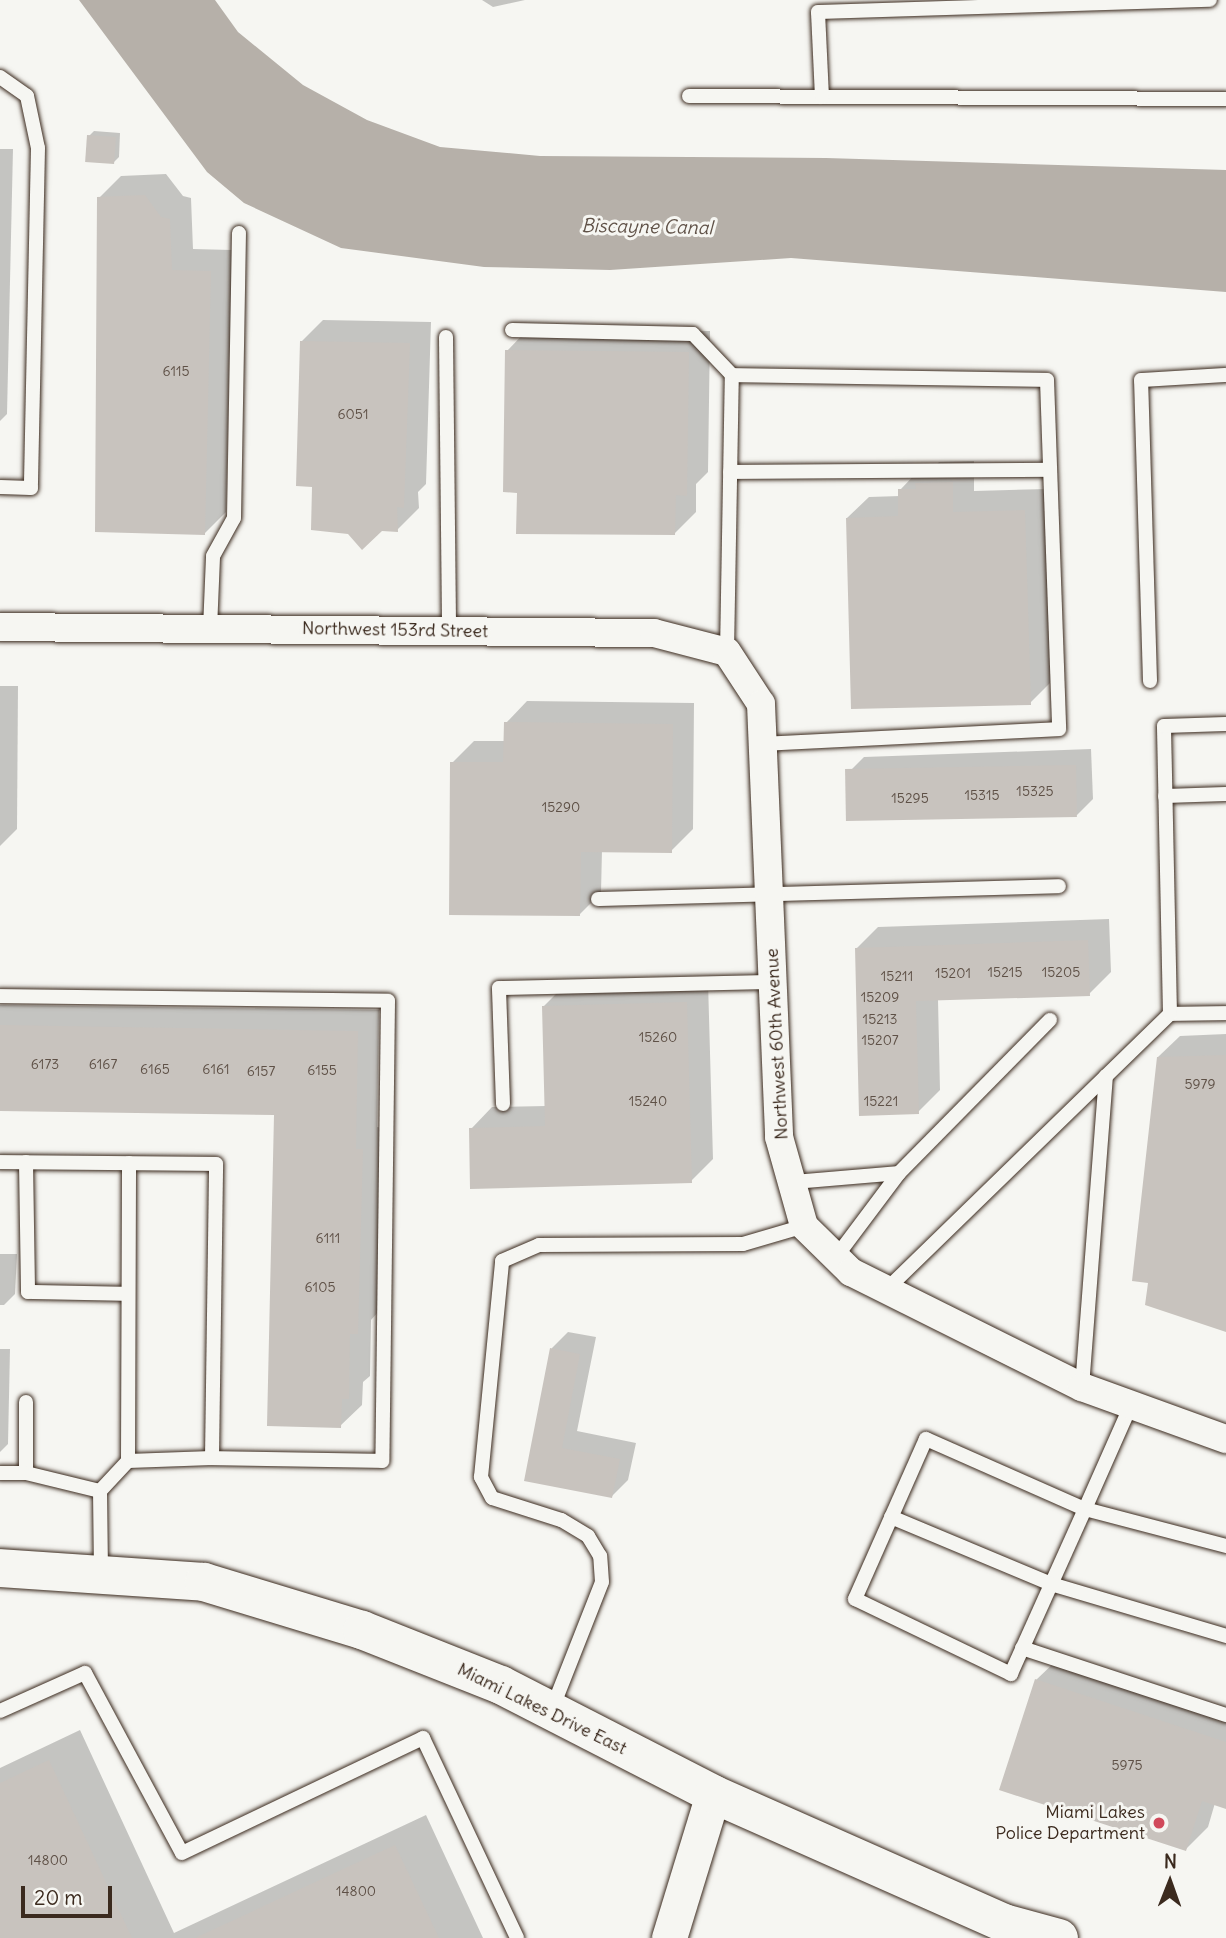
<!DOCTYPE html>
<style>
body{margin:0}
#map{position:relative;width:1226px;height:1938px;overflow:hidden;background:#f6f6f2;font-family:Delius,sans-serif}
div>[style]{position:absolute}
.water>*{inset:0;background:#b6b0a9}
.shadow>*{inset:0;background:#0003}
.building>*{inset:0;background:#c8c3be;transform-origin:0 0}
.roads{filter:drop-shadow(0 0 2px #3b2a1e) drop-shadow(0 0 2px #3b2a1e)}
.service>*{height:14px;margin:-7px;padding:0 7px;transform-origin:7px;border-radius:7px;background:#f6f6f2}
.minor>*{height:28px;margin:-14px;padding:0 14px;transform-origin:14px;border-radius:14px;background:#f6f6f2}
.tertiary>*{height:35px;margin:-17.5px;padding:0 17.5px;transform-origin:17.5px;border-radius:17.5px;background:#f6f6f2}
.secondary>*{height:38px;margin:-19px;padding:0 19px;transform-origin:19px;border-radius:19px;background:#f6f6f2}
.dots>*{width:19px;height:19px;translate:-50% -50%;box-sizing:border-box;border:4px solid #f6f6f2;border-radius:50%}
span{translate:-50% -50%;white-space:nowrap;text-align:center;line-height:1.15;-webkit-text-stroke:6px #f6f6f2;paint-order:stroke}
.number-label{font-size:14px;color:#5e5046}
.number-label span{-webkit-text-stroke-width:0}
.street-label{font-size:18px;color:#3b2a1e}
.poi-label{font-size:18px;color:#3b2a1e}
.right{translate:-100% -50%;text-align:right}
.water-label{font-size:19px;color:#605248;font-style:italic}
.north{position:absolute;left:1135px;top:1847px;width:70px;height:70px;-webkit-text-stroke:5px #f6f6f2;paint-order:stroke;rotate:1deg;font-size:19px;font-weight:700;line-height:28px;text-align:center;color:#3b2a1e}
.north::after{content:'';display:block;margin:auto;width:24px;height:32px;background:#3b2a1e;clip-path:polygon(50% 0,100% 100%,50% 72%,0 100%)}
.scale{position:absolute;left:21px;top:1886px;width:91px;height:32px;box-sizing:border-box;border:4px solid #3b2a1e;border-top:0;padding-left:9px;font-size:21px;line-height:24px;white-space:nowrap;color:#3b2a1e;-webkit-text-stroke:5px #f6f6f2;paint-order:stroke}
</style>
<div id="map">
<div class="water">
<i style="clip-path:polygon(79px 0,215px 0,238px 32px,303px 85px,367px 120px,440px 147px,540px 156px,826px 158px,1226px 170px,1226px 292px,791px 258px,610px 270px,484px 267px,341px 248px,244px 203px,207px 172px)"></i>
</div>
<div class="shadow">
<i style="clip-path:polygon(482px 0,525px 0,493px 7px)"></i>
<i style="clip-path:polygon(94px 131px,120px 133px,119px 157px,114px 162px,89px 136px)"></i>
<i style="clip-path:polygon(0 149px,13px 149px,7px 414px,0 421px)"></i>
<i style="clip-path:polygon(166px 174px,183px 196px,191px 198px,193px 249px,232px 250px,226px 512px,204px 534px,99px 198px,121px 176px)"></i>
<i style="clip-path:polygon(323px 320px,431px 322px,426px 484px,418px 492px,419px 508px,397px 530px,314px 485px,301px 342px)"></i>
<i style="clip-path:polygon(528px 329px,710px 331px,708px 472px,696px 484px,696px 512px,674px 534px,518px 491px,507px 351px)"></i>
<i style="clip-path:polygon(974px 461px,974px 491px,1047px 489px,1052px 681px,1030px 703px,847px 518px,869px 497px,900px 496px,900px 490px,921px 468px,933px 468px,939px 462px)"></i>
<i style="clip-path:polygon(0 686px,18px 686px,17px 829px,0 846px)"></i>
<i style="clip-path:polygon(527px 701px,694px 703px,693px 829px,671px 851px,602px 850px,601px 893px,579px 915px,452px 763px,474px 741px,505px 741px,506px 723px)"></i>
<i style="clip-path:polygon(1091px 749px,1093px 799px,1077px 815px,847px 774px,864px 757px)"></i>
<i style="clip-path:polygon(1109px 919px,1111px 972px,1089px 994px,938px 999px,940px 1090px,918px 1112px,856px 949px,878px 927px)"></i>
<i style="clip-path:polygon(708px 981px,713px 1159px,691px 1181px,471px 1129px,492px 1107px,546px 1106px,543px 1007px,565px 985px)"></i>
<i style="clip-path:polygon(0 1005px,379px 1010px,377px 1127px,384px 1128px,379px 1311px,371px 1320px,370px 1376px,363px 1382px,362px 1405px,340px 1426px,276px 1113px,0 1110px)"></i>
<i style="clip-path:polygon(1226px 1034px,1226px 1330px,1158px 1057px,1180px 1036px)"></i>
<i style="clip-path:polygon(0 1254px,17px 1254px,15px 1294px,4px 1305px,0 1305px)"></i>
<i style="clip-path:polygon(568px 1332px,596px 1337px,577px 1431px,636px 1443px,628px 1480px,612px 1496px,526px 1480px,552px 1348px)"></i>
<i style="clip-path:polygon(0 1349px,10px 1349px,8px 1444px,0 1452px)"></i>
<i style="clip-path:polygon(1058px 1659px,1226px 1713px,1226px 1807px,1215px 1803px,1208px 1827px,1186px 1849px,1036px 1680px)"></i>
<i style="clip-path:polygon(80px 1730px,174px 1933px,426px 1815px,483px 1938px,0 1938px,0 1768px)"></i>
</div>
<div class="building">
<i style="left:87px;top:135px;width:29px;height:27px;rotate:4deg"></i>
<i style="clip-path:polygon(145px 195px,161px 217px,170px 219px,172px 270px,211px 271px,205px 535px,95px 532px,97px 197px)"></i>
<i style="clip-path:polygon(300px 341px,410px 343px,404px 508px,397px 507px,398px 532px,382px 531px,362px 550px,348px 534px,311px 530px,312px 487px,296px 486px)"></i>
<i style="clip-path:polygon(505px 350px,689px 352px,687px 496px,676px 495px,675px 535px,516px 534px,517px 493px,503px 492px)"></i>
<i style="clip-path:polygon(953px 482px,953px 512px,1025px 510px,1031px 705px,851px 709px,846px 518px,898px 516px,898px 489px,916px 489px,915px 483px)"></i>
<i style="clip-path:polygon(504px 722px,673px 724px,672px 853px,581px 852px,580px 916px,449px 915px,450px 762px,503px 762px)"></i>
<i style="left:1076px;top:765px;width:52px;height:231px;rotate:89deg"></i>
<i style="clip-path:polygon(1088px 940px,1090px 996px,916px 1001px,919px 1114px,859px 1116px,855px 948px)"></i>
<i style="clip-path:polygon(687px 1002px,692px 1183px,470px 1189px,469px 1128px,545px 1126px,542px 1006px)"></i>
<i style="clip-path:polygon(0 1025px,358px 1031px,356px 1149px,363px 1149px,358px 1334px,350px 1334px,349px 1399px,342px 1399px,341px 1428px,267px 1426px,274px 1115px,0 1111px)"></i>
<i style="clip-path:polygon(1226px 1055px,1226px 1332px,1145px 1305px,1148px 1283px,1132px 1281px,1157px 1057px)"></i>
<i style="clip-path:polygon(550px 1348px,580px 1354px,562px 1448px,620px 1459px,612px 1498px,524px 1481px)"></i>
<i style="clip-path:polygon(1035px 1679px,1226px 1742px,1226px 1809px,1202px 1801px,1186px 1851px,999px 1790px)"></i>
<i style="clip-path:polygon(49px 1760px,132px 1938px,0 1938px,0 1783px)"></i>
<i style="clip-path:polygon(395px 1845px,439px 1938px,195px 1938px)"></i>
</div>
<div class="roads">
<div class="service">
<i style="left:0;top:77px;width:33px;rotate:35deg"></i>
<i style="left:27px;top:96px;width:53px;rotate:78.1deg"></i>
<i style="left:38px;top:148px;width:340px;rotate:91.2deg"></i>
<i style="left:31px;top:488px;width:31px;rotate:-178deg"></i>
<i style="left:689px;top:96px;width:537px;rotate:0.32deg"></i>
<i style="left:822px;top:97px;width:85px;rotate:-92.7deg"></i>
<i style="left:818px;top:12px;width:392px;rotate:-1.8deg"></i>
<i style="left:512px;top:330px;width:181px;rotate:1.3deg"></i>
<i style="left:693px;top:334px;width:57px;rotate:46.4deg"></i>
<i style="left:446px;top:337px;width:294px;rotate:89.4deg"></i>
<i style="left:730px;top:472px;width:320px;rotate:-0.4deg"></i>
<i style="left:210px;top:629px;width:73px;rotate:-87.6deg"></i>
<i style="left:213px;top:556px;width:43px;rotate:-61.1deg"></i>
<i style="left:234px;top:518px;width:285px;rotate:-89deg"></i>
<i style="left:727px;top:652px;width:277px;rotate:-89deg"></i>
<i style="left:732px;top:375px;width:315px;rotate:0.9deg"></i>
<i style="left:1047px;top:380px;width:349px;rotate:88deg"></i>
<i style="left:1059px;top:729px;width:296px;rotate:177.1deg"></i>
<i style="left:1150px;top:681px;width:301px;rotate:-91.7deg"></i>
<i style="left:1141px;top:380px;width:85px;rotate:-3.4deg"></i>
<i style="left:1165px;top:796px;width:61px;rotate:-1.9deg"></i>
<i style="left:598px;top:899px;width:461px;rotate:-1.6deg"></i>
<i style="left:0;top:996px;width:388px;rotate:0.7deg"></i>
<i style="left:388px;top:1001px;width:460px;rotate:90.7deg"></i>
<i style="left:382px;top:1461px;width:170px;rotate:-179deg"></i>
<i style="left:212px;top:1458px;width:294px;rotate:-89.2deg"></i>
<i style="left:216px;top:1164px;width:216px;rotate:-179.5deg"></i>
<i style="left:1170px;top:1014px;width:56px;rotate:-1deg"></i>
<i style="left:503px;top:1104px;width:116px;rotate:-92deg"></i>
<i style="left:499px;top:988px;width:273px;rotate:-1.3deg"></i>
<i style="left:26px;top:1162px;width:130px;rotate:89.1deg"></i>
<i style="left:28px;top:1292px;width:100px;rotate:1.1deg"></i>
<i style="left:795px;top:1182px;width:104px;rotate:-4.9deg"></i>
<i style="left:899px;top:1173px;width:215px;rotate:-45.4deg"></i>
<i style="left:836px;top:1257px;width:105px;rotate:-53.1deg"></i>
<i style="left:886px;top:1290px;width:396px;rotate:-44.2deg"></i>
<i style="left:1170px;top:1014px;width:288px;rotate:-91.2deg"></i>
<i style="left:1164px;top:726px;width:62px;rotate:-1.8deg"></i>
<i style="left:1082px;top:1387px;width:312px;rotate:-85.6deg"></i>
<i style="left:26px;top:1402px;width:71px;rotate:90deg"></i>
<i style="left:26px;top:1473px;width:76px;rotate:13.7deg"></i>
<i style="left:1131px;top:1405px;width:114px;rotate:113.9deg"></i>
<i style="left:1085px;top:1509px;width:181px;rotate:114.2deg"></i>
<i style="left:1011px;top:1674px;width:173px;rotate:-154.3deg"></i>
<i style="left:855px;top:1599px;width:175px;rotate:-66.1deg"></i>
<i style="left:926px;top:1439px;width:174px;rotate:23.8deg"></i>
<i style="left:1085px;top:1509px;width:146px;rotate:14.7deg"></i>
<i style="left:128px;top:1461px;width:84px;rotate:-2deg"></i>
<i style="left:0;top:1473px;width:26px"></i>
<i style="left:891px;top:1517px;width:173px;rotate:22.7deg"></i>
<i style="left:1051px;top:1584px;width:183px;rotate:16.5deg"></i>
<i style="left:101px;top:1572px;width:81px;rotate:-90.7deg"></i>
<i style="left:100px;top:1491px;width:41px;rotate:-47deg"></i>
<i style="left:128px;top:1461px;width:298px;rotate:-89.8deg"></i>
<i style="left:1022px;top:1648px;width:215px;rotate:18.2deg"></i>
<i style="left:552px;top:1709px;width:136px;rotate:-68.5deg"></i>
<i style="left:602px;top:1582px;width:26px;rotate:-94deg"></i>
<i style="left:600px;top:1556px;width:23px;rotate:-121deg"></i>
<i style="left:588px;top:1536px;width:31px;rotate:-149deg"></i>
<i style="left:561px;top:1520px;width:72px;rotate:-162.3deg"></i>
<i style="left:492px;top:1498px;width:24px;rotate:-118deg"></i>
<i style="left:481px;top:1477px;width:217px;rotate:-84.4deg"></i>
<i style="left:502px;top:1261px;width:40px;rotate:-23.4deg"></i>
<i style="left:539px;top:1245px;width:204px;rotate:-0.3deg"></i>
<i style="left:743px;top:1244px;width:64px;rotate:-16.4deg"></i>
<i style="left:0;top:1711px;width:93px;rotate:-24.1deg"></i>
<i style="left:85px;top:1673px;width:204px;rotate:61.7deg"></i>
<i style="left:182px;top:1853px;width:267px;rotate:-25.5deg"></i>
<i style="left:423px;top:1738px;width:221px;rotate:64.8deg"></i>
</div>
<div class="minor">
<i style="left:0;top:627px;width:654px;rotate:0.53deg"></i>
<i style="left:654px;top:633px;width:75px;rotate:14.6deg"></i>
<i style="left:727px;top:652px;width:62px;rotate:56.8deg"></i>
<i style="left:761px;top:704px;width:433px;rotate:87.6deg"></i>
<i style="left:779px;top:1137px;width:92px;rotate:74.3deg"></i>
<i style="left:804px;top:1226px;width:66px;rotate:44.4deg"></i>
<i style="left:851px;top:1272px;width:258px;rotate:26.5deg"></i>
<i style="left:1082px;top:1387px;width:153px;rotate:19.9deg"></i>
</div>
<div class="tertiary">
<i style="left:669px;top:1938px;width:151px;rotate:-73deg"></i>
</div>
<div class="secondary">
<i style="left:0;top:1568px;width:204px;rotate:3.9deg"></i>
<i style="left:204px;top:1582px;width:165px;rotate:16.9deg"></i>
<i style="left:362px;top:1630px;width:149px;rotate:21.6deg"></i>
<i style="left:501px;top:1685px;width:238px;rotate:27.2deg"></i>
<i style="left:713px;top:1794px;width:318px;rotate:23.9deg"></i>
<i style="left:1004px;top:1923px;width:57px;rotate:15.3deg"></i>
</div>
</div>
<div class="dots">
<i style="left:1159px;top:1823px;background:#d1495b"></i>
</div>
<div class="number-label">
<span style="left:176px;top:371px">6115</span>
<span style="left:353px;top:414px">6051</span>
<span style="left:1035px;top:791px">15325</span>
<span style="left:982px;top:795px">15315</span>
<span style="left:910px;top:798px">15295</span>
<span style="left:561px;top:807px">15290</span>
<span style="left:1005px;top:972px">15215</span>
<span style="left:1061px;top:972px">15205</span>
<span style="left:953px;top:973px">15201</span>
<span style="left:897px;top:976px">15211</span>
<span style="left:880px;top:997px">15209</span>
<span style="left:880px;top:1019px">15213</span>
<span style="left:658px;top:1037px">15260</span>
<span style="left:880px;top:1040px">15207</span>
<span style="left:45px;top:1064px">6173</span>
<span style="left:103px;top:1064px">6167</span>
<span style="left:155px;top:1069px">6165</span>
<span style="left:216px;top:1069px">6161</span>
<span style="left:322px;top:1070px">6155</span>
<span style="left:261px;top:1071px">6157</span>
<span style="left:1200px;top:1084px">5979</span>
<span style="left:648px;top:1101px">15240</span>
<span style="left:881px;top:1101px">15221</span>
<span style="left:328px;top:1238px">6111</span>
<span style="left:320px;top:1287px">6105</span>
<span style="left:1127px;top:1765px">5975</span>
<span style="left:48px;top:1860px">14800</span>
<span style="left:356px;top:1891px">14800</span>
</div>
<div class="street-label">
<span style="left:395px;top:630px;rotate:1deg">Northwest 153rd Street</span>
<span style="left:777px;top:1044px;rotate:-93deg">Northwest 60th Avenue</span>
<span style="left:542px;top:1709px;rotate:26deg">Miami Lakes Drive East</span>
</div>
<div class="poi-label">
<span class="right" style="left:1145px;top:1823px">Miami Lakes<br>Police Department</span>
</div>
<div class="water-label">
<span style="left:647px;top:227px;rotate:1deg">Biscayne Canal</span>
</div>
<div class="north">N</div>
<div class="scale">20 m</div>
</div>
